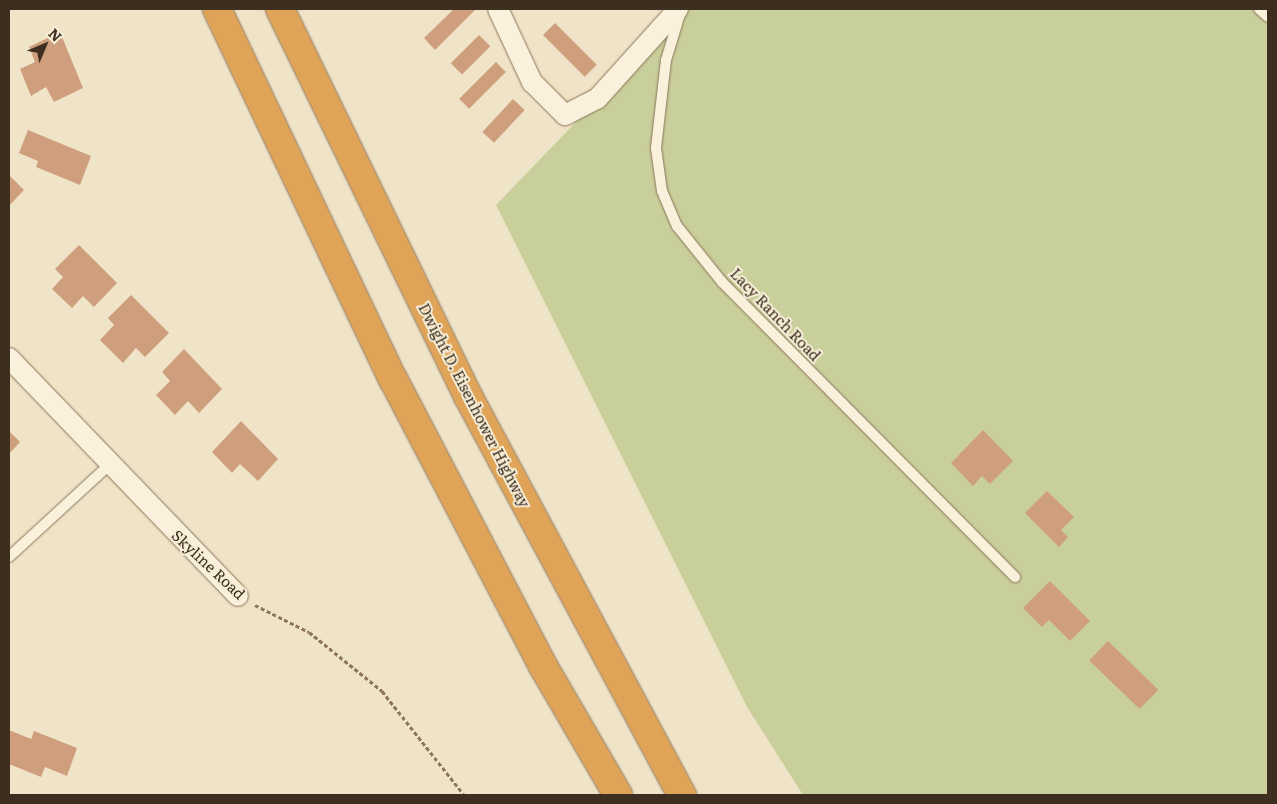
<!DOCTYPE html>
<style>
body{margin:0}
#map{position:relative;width:1277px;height:804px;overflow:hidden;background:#f0e4c8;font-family:Literata,serif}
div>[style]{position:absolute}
.green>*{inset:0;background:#c9cf9b}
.building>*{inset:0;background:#cf9f7d;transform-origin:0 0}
.path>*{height:3px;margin-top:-1.5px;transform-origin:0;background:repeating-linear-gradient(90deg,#8d765c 0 4px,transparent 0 6.5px)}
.roads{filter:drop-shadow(0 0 1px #8d765c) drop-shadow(0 0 1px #8d765c)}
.service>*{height:10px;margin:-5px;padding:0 5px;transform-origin:5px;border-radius:5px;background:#faf1dc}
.minor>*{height:20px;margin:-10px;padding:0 10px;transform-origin:10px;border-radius:10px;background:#faf1dc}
.motorway>*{height:28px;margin:-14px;padding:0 14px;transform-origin:14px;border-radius:14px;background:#e0a458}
span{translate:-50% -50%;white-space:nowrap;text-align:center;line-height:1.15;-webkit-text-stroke:4px #f7eed8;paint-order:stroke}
.street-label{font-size:15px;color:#3d2e20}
.frame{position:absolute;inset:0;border:10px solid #3d2e20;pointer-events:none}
.north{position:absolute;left:20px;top:20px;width:50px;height:50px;-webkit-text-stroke:4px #f7eed8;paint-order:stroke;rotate:45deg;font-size:14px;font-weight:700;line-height:20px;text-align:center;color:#3d2e20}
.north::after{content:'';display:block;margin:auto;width:18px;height:22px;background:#3d2e20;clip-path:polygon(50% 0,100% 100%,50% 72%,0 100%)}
</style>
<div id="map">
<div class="green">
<i style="clip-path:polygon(678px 9px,1268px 9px,1268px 795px,803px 795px,747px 707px,496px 205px,628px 68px)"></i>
</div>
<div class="building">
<i style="clip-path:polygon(454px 9px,476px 9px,435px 50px,424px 38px)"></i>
<i style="left:555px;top:23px;width:59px;height:17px;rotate:45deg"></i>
<i style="clip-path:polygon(60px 32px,83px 88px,54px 102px,46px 87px,31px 96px,20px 69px,35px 62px,29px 47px)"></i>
<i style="left:479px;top:35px;width:16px;height:40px;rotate:45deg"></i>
<i style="left:496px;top:62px;width:14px;height:52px;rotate:45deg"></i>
<i style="left:513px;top:99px;width:16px;height:45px;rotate:43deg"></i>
<i style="clip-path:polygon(28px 130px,91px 156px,80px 185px,36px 167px,38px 161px,19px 153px)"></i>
<i style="clip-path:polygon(9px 175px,24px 190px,9px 206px)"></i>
<i style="clip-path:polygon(79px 245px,117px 283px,94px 307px,83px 296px,72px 308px,52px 289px,63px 277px,55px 269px)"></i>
<i style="clip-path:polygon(131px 295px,169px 333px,145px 357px,136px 348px,123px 363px,100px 340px,114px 325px,108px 318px)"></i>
<i style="clip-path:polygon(184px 349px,222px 389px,199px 413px,188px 401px,175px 415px,156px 395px,170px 381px,162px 372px)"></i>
<i style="clip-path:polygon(241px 421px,278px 459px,258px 481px,240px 464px,232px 473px,212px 452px)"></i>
<i style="clip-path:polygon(983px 430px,1013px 461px,990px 484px,982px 476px,973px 486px,951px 463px)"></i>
<i style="clip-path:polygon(9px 431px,20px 442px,9px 454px)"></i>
<i style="clip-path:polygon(1047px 491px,1074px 517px,1061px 530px,1068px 537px,1059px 547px,1025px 513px)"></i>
<i style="clip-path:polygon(1050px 581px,1090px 621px,1070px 641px,1049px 620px,1042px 627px,1023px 608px)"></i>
<i style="left:1108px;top:641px;width:70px;height:27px;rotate:44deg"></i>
<i style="clip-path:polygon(9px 730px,31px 739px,34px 731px,77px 748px,67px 776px,45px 767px,41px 777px,9px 764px)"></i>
</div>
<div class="path">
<i style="left:255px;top:605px;width:60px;rotate:26.6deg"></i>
<i style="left:309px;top:632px;width:94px;rotate:38.9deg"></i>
<i style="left:382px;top:691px;width:132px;rotate:51.7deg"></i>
</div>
<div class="roads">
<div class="service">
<i style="left:1259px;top:9px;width:12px;rotate:42deg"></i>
<i style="left:680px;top:14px;width:48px;rotate:106.9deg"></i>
<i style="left:666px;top:60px;width:89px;rotate:96.5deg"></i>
<i style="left:656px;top:148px;width:43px;rotate:82.1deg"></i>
<i style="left:662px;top:191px;width:38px;rotate:67deg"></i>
<i style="left:677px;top:226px;width:72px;rotate:51.2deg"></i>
<i style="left:722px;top:282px;width:416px;rotate:45.2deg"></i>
<i style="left:9px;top:557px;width:136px;rotate:-42.6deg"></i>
</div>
<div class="minor">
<i style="left:498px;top:9px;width:81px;rotate:65deg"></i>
<i style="left:532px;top:82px;width:47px;rotate:45deg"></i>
<i style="left:565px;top:115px;width:36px;rotate:-27deg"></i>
<i style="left:597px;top:99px;width:121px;rotate:-48deg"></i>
<i style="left:9px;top:358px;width:330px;rotate:46.1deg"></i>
</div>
<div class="motorway">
<i style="left:217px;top:9px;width:410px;rotate:64.6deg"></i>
<i style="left:393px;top:379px;width:324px;rotate:62.4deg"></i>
<i style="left:543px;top:666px;width:149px;rotate:59.8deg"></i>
<i style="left:280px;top:9px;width:432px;rotate:64.1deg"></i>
<i style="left:469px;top:398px;width:451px;rotate:61.8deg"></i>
</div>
</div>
<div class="street-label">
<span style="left:776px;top:314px;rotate:46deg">Lacy Ranch Road</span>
<span style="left:475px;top:405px;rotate:63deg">Dwight D. Eisenhower Highway</span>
<span style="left:209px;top:564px;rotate:43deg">Skyline Road</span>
</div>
<div class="frame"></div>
<div class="north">N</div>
</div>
